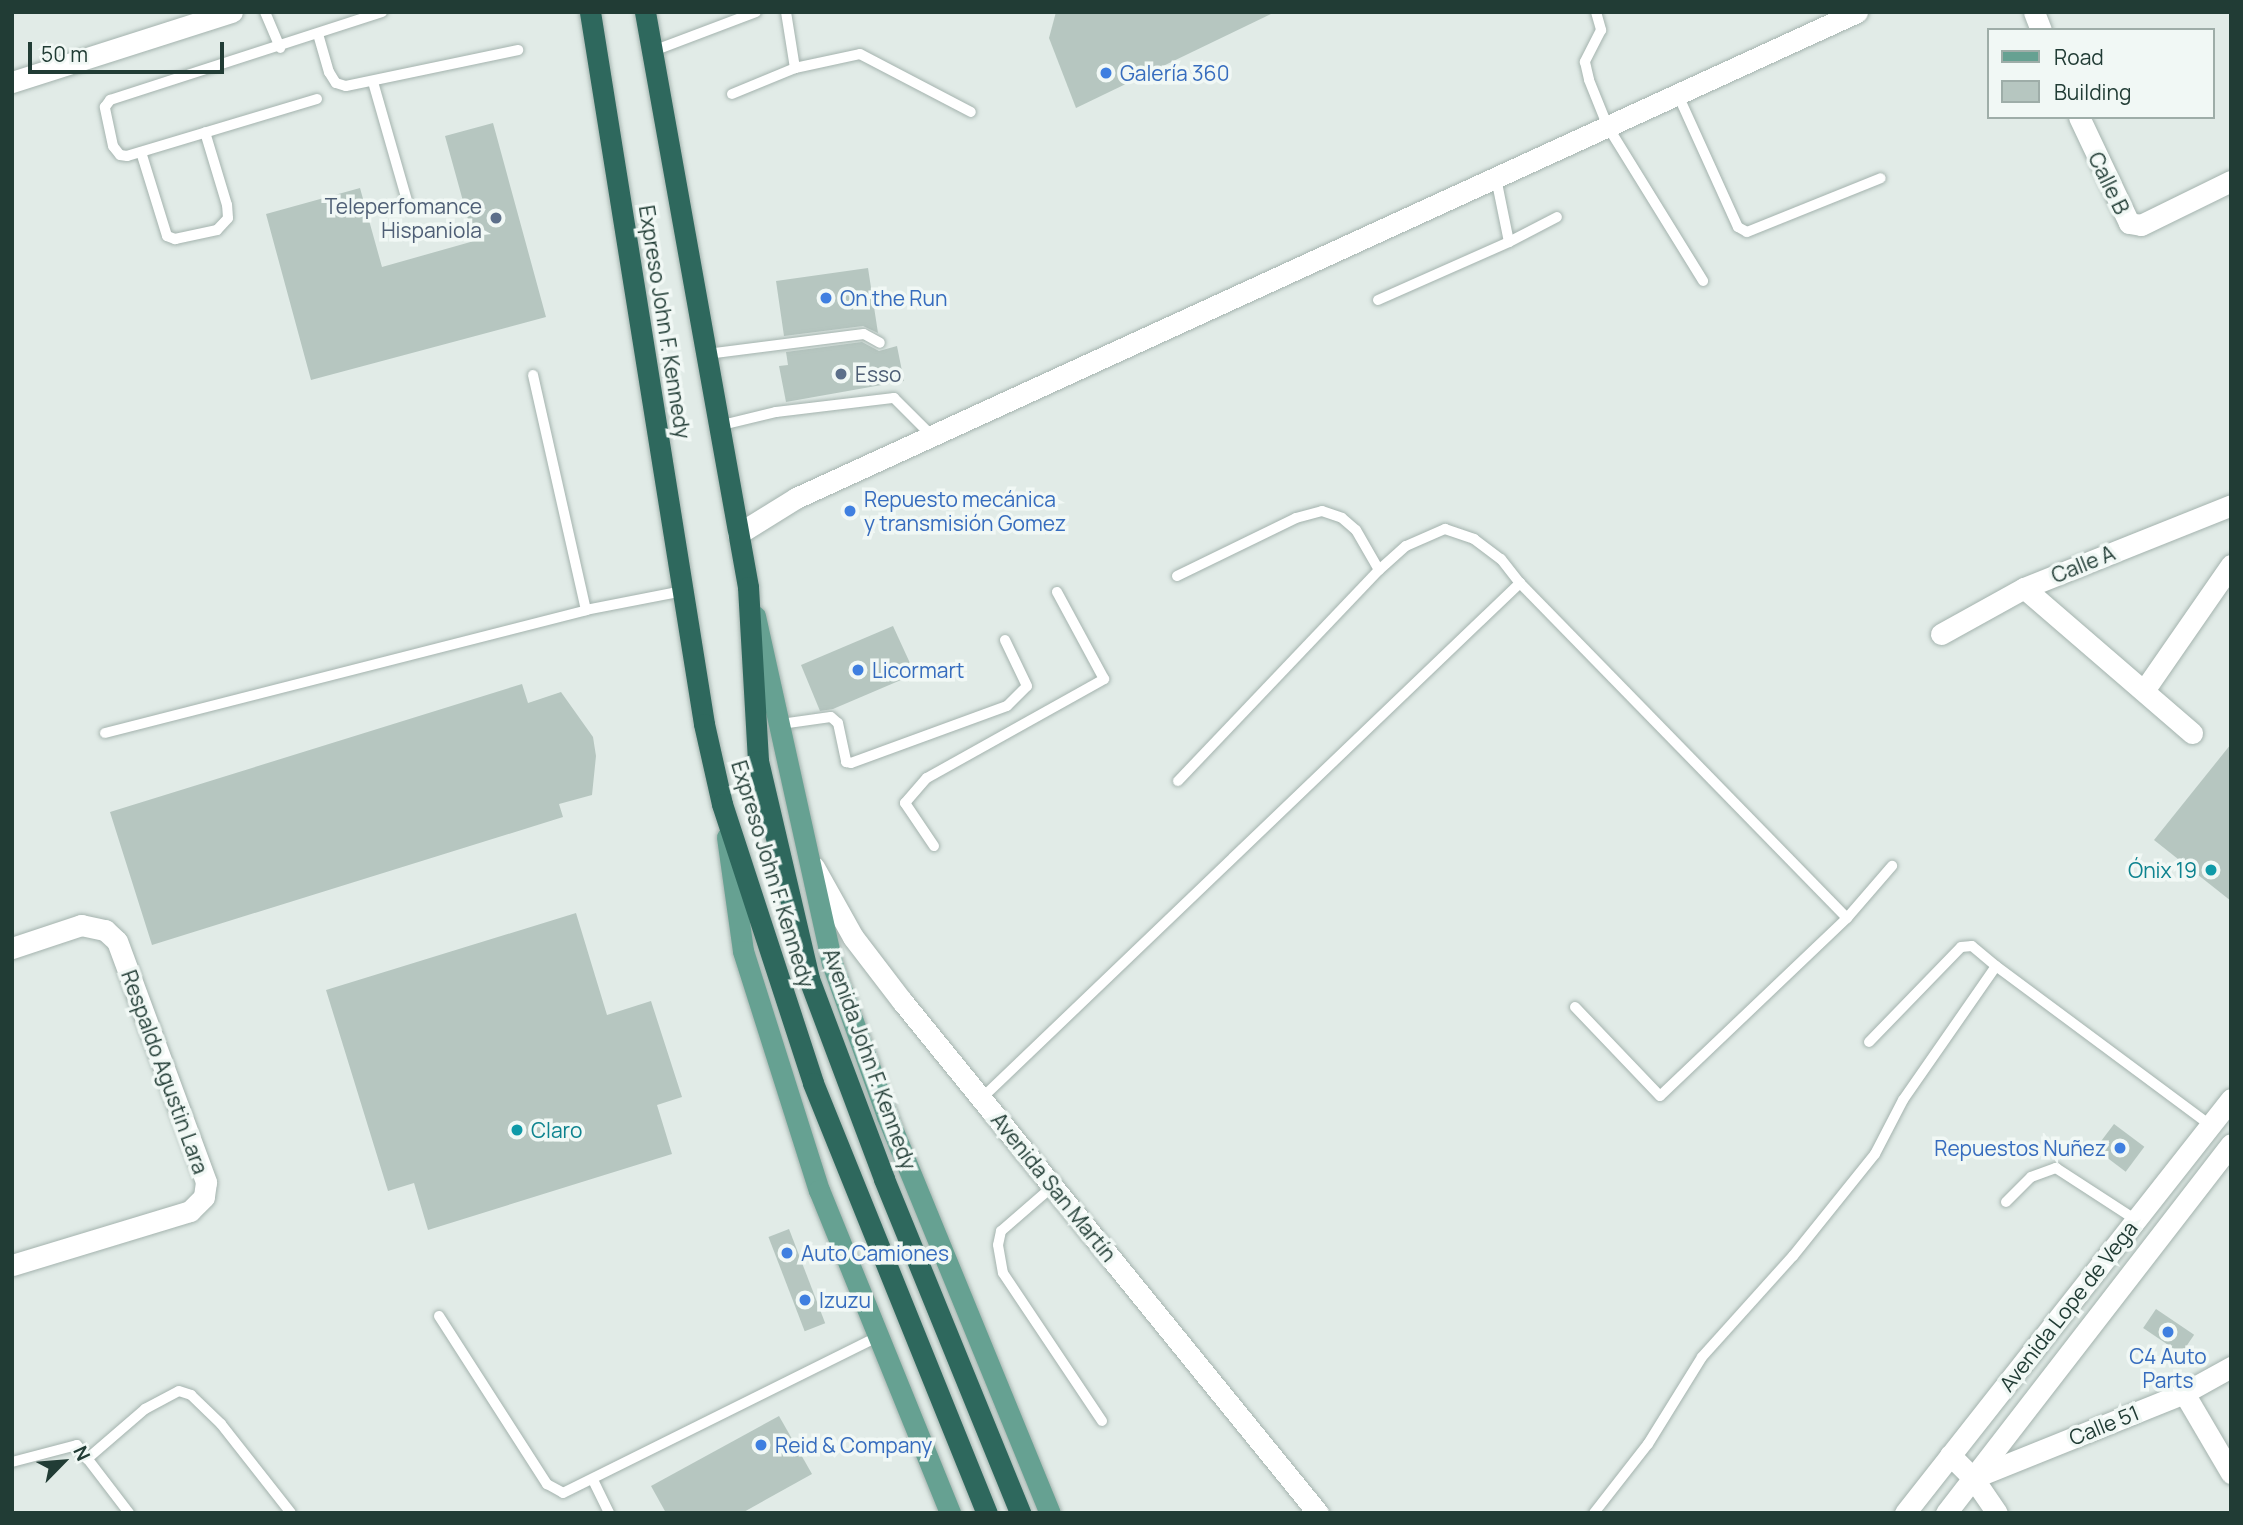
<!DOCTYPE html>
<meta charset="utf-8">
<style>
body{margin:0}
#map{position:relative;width:2243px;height:1525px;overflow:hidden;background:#e1ebe7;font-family:Manrope,sans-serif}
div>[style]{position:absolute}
.building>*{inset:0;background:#b6c6c0;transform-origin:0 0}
.path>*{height:4.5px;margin-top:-2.25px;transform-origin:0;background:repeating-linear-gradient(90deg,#82afa1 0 3.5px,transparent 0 8.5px)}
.roads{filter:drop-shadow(0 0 2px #a4b3ae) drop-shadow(0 0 2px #a4b3ae)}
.lane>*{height:10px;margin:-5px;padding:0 5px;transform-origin:5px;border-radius:5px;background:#fff}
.street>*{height:21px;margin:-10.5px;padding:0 10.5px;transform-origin:10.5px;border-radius:10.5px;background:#fff}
.secondary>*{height:21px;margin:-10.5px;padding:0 10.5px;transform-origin:10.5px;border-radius:10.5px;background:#fff}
.primary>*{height:21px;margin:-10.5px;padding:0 10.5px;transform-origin:10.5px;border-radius:10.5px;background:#66a192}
.highway>*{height:21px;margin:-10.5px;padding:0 10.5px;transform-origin:10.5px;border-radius:10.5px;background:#2e685d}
.dots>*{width:19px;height:19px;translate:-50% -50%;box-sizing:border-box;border:4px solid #f1f8f5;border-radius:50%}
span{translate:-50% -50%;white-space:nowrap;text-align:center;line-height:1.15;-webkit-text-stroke:7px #f1f8f5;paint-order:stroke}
.shop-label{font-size:21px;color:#366cbe}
.left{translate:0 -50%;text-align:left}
.right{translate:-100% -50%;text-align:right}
.street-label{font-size:21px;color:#213c35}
.service-label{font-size:21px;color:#4e5e75}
.culture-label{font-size:21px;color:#0d838f}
.frame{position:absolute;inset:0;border:14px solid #213c35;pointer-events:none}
.legend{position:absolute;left:1987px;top:28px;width:228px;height:91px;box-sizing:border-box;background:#f1f8f5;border:2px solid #9eada8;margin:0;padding:9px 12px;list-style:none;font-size:21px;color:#213c35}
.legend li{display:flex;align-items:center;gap:14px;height:35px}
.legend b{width:35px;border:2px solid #9eada8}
.north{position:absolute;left:28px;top:1427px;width:70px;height:70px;-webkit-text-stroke:5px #f1f8f5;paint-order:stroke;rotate:65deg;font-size:19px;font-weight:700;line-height:28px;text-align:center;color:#213c35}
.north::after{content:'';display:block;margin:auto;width:24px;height:32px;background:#213c35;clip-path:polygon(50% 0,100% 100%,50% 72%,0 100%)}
.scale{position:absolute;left:28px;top:42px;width:196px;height:32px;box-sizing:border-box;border:4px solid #213c35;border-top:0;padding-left:9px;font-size:21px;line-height:24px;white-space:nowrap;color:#213c35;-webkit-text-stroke:5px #f1f8f5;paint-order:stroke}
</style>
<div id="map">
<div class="building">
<i style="clip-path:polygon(1056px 12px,1275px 12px,1076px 108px,1049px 38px)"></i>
<i style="clip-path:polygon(493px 123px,546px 317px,311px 380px,266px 214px,360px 188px,382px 267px,474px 241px,445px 136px)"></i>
<i style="clip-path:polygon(868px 268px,878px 333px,863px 326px,784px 336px,776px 281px)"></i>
<i style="clip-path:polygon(862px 342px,879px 351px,897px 346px,904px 381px,786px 402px,779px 366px,788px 365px,786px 352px)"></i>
<i style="clip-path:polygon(893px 626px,915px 674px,833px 709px,820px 711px,801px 665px)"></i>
<i style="clip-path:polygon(522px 684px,528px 703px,561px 692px,593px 737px,596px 756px,592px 795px,559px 804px,563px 817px,152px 945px,110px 812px)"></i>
<i style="clip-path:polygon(2231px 744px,2231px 901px,2154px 840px)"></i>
<i style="clip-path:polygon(576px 913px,607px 1015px,651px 1001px,682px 1097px,657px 1105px,672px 1154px,428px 1230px,414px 1183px,388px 1191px,326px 990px)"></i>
<i style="left:2114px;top:1124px;width:38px;height:31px;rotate:37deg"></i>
<i style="left:789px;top:1229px;width:101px;height:22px;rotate:69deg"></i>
<i style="left:2156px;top:1309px;width:46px;height:23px;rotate:34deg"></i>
<i style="clip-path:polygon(779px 1416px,812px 1474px,742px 1513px,666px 1513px,651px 1486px)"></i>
</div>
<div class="path">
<i style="left:523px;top:12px;width:2px"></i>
</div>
<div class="roads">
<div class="lane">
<i style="left:265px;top:12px;width:39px;rotate:67deg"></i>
<i style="left:786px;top:12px;width:57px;rotate:80.9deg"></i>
<i style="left:795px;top:68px;width:66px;rotate:-12.2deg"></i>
<i style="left:860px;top:54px;width:125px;rotate:27.6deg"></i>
<i style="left:1596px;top:12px;width:19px;rotate:74deg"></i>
<i style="left:1601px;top:30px;width:36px;rotate:117deg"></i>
<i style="left:1585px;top:62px;width:18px;rotate:77deg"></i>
<i style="left:1589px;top:80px;width:51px;rotate:68deg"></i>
<i style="left:1608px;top:127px;width:181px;rotate:58.3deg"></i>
<i style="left:318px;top:34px;width:40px;rotate:74deg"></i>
<i style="left:329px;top:72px;width:13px;rotate:58deg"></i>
<i style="left:336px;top:83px;width:10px;rotate:17deg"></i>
<i style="left:346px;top:86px;width:176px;rotate:-11.8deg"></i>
<i style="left:653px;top:51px;width:110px;rotate:-20.7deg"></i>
<i style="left:373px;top:82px;width:127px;rotate:74deg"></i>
<i style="left:732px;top:94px;width:68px;rotate:-22.4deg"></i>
<i style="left:1678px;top:95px;width:145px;rotate:65.6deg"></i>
<i style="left:1738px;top:227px;width:10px;rotate:29deg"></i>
<i style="left:1747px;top:232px;width:144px;rotate:-21.9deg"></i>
<i style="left:317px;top:99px;width:198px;rotate:163.3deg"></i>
<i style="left:127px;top:156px;width:7px;rotate:-172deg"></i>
<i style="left:120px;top:155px;width:11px;rotate:-128deg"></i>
<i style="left:113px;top:146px;width:40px;rotate:-102deg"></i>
<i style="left:105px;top:107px;width:9px;rotate:-54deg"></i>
<i style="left:110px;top:100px;width:286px;rotate:-17.9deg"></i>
<i style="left:141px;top:152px;width:88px;rotate:72.8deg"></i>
<i style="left:167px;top:236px;width:9px;rotate:21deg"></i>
<i style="left:175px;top:239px;width:43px;rotate:-12.1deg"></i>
<i style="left:217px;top:230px;width:16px;rotate:-47deg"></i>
<i style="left:228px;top:218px;width:13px;rotate:-94deg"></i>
<i style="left:227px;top:205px;width:76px;rotate:-106.8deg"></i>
<i style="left:1509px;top:242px;width:54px;rotate:-27.5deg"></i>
<i style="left:1378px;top:300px;width:143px;rotate:-23.9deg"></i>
<i style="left:1509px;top:242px;width:65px;rotate:-101.5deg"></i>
<i style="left:707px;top:354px;width:158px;rotate:-7.3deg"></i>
<i style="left:864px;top:334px;width:18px;rotate:29deg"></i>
<i style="left:533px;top:375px;width:241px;rotate:77.3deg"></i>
<i style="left:718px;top:426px;width:60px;rotate:-13.6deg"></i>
<i style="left:776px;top:412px;width:119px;rotate:-6.8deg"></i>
<i style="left:894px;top:398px;width:55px;rotate:45deg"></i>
<i style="left:1177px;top:576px;width:132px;rotate:-26deg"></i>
<i style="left:1296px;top:518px;width:27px;rotate:-15deg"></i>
<i style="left:1322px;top:511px;width:21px;rotate:19deg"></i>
<i style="left:1342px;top:518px;width:18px;rotate:41deg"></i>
<i style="left:1356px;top:530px;width:46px;rotate:60.1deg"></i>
<i style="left:1379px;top:570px;width:36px;rotate:-42deg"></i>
<i style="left:1406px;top:546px;width:43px;rotate:-23.6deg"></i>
<i style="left:1445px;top:529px;width:31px;rotate:19deg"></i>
<i style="left:1474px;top:539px;width:34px;rotate:37deg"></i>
<i style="left:1501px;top:559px;width:31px;rotate:52deg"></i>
<i style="left:781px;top:724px;width:50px;rotate:-8deg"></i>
<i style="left:831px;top:717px;width:9px;rotate:41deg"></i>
<i style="left:838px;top:723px;width:40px;rotate:78deg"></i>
<i style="left:846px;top:762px;width:5px;rotate:11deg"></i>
<i style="left:851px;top:763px;width:166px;rotate:-20.1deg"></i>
<i style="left:1007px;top:706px;width:28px;rotate:-45deg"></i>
<i style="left:1027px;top:686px;width:51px;rotate:-115.6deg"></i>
<i style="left:105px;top:733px;width:496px;rotate:-14.3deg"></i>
<i style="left:586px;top:610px;width:99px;rotate:-11.1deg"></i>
<i style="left:1178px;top:781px;width:291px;rotate:-46.4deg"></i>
<i style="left:934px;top:846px;width:52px;rotate:-124deg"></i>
<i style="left:905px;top:803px;width:33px;rotate:-49deg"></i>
<i style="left:927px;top:778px;width:203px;rotate:-29.2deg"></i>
<i style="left:1104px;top:679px;width:99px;rotate:-118.4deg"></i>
<i style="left:1847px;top:918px;width:69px;rotate:-49.1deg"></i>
<i style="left:1869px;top:1042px;width:132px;rotate:-45.9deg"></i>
<i style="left:1961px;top:947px;width:11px;rotate:-5deg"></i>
<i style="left:1972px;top:946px;width:31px;rotate:40deg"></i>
<i style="left:982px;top:1098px;width:745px;rotate:-43.75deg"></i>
<i style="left:1520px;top:583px;width:468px;rotate:45.7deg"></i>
<i style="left:1847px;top:918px;width:258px;rotate:136.4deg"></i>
<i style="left:1660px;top:1096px;width:123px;rotate:-133.7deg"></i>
<i style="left:1053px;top:1186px;width:69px;rotate:139.1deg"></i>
<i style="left:1001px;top:1231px;width:14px;rotate:102deg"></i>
<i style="left:998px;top:1245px;width:28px;rotate:80deg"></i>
<i style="left:1003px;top:1273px;width:178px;rotate:56.2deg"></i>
<i style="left:2006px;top:1202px;width:35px;rotate:-45deg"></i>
<i style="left:2031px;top:1177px;width:27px;rotate:-20deg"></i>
<i style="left:2056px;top:1168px;width:95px;rotate:33deg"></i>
<i style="left:439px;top:1316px;width:200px;rotate:57.3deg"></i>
<i style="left:547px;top:1484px;width:18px;rotate:29deg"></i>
<i style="left:563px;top:1493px;width:353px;rotate:-26.4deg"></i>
<i style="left:87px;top:1459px;width:77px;rotate:-40.8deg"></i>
<i style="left:145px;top:1409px;width:38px;rotate:-28deg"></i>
<i style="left:179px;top:1391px;width:13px;rotate:18deg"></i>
<i style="left:191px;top:1395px;width:42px;rotate:44deg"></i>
<i style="left:221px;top:1424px;width:113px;rotate:51.8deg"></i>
<i style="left:12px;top:1462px;width:67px;rotate:-14.7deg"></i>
<i style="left:77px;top:1445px;width:86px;rotate:52.6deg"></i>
<i style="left:593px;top:1480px;width:37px;rotate:64deg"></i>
<i style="left:1594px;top:1513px;width:88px;rotate:-52deg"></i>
<i style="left:1648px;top:1444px;width:102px;rotate:-58.2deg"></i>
<i style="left:1702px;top:1357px;width:136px;rotate:-48deg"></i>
<i style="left:1793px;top:1256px;width:131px;rotate:-51.2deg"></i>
<i style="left:1875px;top:1154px;width:61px;rotate:-62.6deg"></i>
<i style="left:1903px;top:1100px;width:163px;rotate:-55.2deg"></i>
<i style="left:1996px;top:966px;width:267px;rotate:36.6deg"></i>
</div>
<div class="street">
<i style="left:2034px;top:12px;width:19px;rotate:69deg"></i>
<i style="left:12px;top:82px;width:231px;rotate:-17.7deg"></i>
<i style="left:2079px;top:117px;width:117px;rotate:64.7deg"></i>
<i style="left:2129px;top:223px;width:12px;rotate:9deg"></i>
<i style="left:2141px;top:225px;width:100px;rotate:-26.1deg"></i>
<i style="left:738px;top:534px;width:68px;rotate:-31.8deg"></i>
<i style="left:796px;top:498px;width:1167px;rotate:-24.61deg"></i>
<i style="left:2024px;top:588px;width:222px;rotate:40.8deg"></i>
<i style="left:1941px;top:634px;width:95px;rotate:-29deg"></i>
<i style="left:2024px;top:588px;width:223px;rotate:-21.8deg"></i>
<i style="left:2145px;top:689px;width:151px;rotate:-55.3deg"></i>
<i style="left:12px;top:948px;width:73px;rotate:-18.4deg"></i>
<i style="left:81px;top:925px;width:25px;rotate:12deg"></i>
<i style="left:105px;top:930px;width:16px;rotate:43deg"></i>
<i style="left:117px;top:941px;width:257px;rotate:69.7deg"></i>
<i style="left:206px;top:1182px;width:15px;rotate:98deg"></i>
<i style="left:204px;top:1197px;width:20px;rotate:135deg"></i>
<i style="left:190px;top:1211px;width:186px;rotate:163.1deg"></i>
<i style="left:2184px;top:1393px;width:93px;rotate:59.6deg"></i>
<i style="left:1950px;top:1455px;width:33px;rotate:45deg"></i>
<i style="left:1973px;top:1478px;width:42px;rotate:55.6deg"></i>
<i style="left:1973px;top:1478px;width:227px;rotate:-21.9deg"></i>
<i style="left:2184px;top:1393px;width:54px;rotate:-29deg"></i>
</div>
<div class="secondary">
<i style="left:814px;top:867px;width:80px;rotate:60.9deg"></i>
<i style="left:853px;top:937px;width:81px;rotate:52.6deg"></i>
<i style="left:902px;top:1001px;width:660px;rotate:50.91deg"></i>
<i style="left:1905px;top:1513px;width:527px;rotate:-51.78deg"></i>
<i style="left:1946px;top:1513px;width:466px;rotate:-52.3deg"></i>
</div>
<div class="primary">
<i style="left:755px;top:616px;width:355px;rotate:77.5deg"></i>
<i style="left:832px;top:963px;width:163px;rotate:70.2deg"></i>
<i style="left:887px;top:1116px;width:429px;rotate:67.7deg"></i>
<i style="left:727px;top:837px;width:115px;rotate:82deg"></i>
<i style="left:743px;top:951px;width:251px;rotate:72.4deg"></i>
<i style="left:819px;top:1190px;width:349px;rotate:67.9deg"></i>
</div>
<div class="highway">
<i style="left:590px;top:12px;width:721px;rotate:80.9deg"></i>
<i style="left:704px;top:724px;width:82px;rotate:77.3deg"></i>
<i style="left:722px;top:804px;width:293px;rotate:71.9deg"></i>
<i style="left:813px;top:1083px;width:464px;rotate:68deg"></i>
<i style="left:645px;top:12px;width:584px;rotate:79.84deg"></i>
<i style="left:748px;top:587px;width:174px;rotate:86.7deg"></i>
<i style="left:758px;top:761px;width:224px;rotate:76.8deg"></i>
<i style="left:809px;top:979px;width:214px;rotate:69.4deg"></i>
<i style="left:884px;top:1179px;width:361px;rotate:67.8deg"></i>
</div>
</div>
<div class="dots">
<i style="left:1106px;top:73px;background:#3f7fe0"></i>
<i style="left:496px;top:218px;background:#5c6f8a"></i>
<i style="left:826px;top:298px;background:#3f7fe0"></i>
<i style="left:841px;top:374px;background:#5c6f8a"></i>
<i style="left:850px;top:511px;background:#3f7fe0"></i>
<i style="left:858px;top:670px;background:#3f7fe0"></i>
<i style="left:2211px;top:870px;background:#0f9aa8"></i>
<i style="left:517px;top:1130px;background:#0f9aa8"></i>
<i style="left:2120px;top:1148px;background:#3f7fe0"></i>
<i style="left:787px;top:1253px;background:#3f7fe0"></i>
<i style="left:805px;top:1300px;background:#3f7fe0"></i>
<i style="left:2168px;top:1332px;background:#3f7fe0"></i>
<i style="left:761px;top:1445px;background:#3f7fe0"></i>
</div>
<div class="shop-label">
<span class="left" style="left:1120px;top:73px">Galería 360</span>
<span class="left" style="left:840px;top:298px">On the Run</span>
<span class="left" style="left:864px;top:511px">Repuesto mecánica<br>y transmisión Gomez</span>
<span class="left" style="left:872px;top:670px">Licormart</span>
<span class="right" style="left:2106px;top:1148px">Repuestos Nuñez</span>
<span class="left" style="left:801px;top:1253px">Auto Camiones</span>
<span class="left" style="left:819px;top:1300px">Izuzu</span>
<span style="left:2168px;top:1368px">C4 Auto<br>Parts</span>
<span class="left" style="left:775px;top:1445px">Reid &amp; Company</span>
</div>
<div class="street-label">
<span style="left:2109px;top:183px;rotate:64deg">Calle B</span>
<span style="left:665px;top:322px;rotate:81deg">Expreso John F. Kennedy</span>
<span style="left:2083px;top:564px;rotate:-22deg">Calle A</span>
<span style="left:773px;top:874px;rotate:73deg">Expreso John F. Kennedy</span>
<span style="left:870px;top:1059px;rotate:70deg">Avenida John F. Kennedy</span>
<span style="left:165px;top:1072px;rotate:70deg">Respaldo Agustin Lara</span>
<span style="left:1054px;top:1187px;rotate:51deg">Avenida San Martín</span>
<span style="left:2068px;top:1306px;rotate:-52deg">Avenida Lope de Vega</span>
<span style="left:2104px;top:1425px;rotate:-22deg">Calle 51</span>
</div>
<div class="service-label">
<span class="right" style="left:482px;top:218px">Teleperfomance<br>Hispaniola</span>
<span class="left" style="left:855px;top:374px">Esso</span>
</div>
<div class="culture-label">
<span class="right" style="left:2197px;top:870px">Ónix 19</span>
<span class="left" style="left:531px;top:1130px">Claro</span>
</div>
<div class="frame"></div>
<ul class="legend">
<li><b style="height:9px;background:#66a192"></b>Road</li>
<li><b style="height:19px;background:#b6c6c0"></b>Building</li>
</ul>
<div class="north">N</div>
<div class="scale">50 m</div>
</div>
